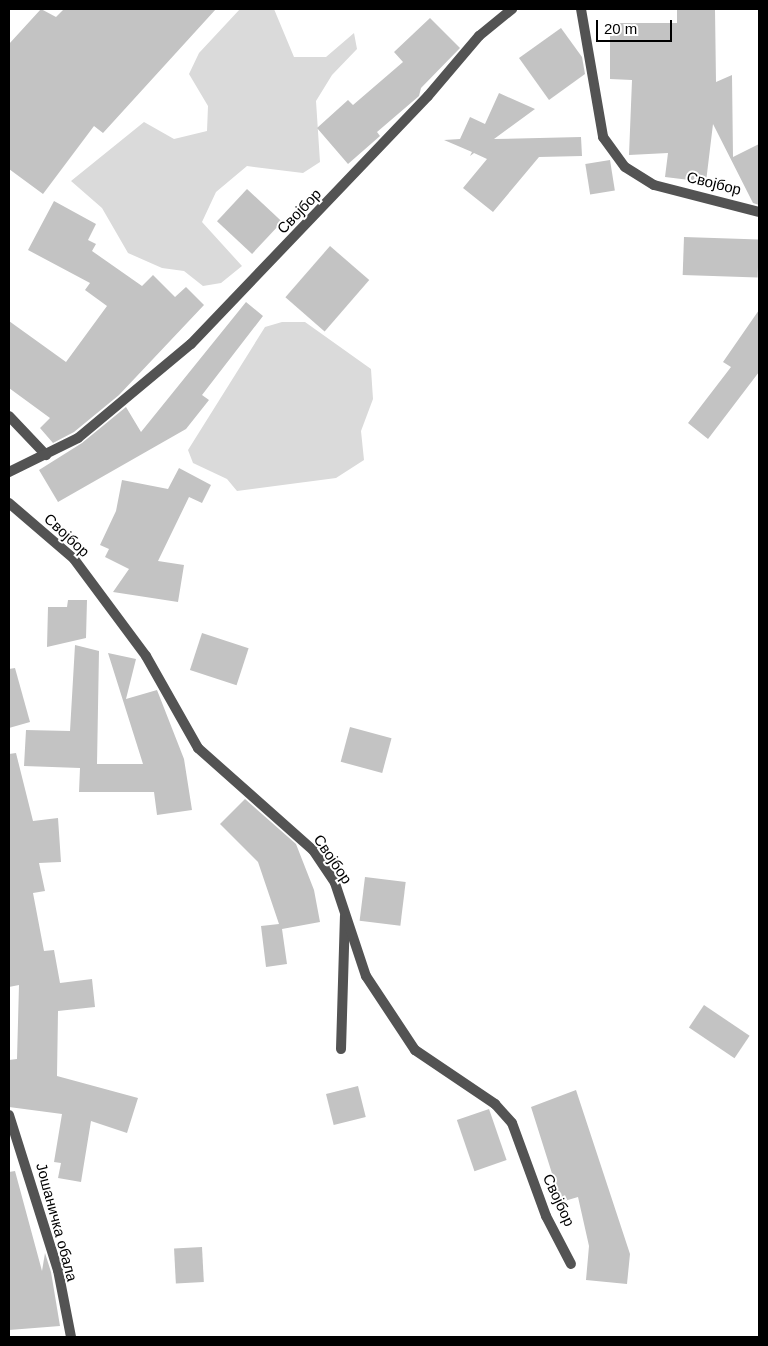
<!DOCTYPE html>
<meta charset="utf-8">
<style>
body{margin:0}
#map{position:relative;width:768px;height:1346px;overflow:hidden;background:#fff;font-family:Arial,sans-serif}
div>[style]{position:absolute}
.green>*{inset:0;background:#dadada}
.building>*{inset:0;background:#c3c3c3;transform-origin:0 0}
.lane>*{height:10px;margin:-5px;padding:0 5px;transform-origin:5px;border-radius:5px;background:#535353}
.street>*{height:10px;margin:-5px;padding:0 5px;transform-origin:5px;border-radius:5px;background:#535353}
span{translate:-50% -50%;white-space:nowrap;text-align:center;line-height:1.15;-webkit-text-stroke:4px #fff;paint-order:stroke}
.street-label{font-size:15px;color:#000}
.frame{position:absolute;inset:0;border:10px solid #000;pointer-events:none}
.scale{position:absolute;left:596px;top:20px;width:76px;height:22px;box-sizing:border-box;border:2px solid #000;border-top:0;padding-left:6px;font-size:15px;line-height:18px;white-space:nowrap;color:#000;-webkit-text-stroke:4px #fff;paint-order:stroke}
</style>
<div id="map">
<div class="green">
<i style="clip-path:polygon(240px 9px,274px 9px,294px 57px,326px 57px,354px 33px,357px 49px,332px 75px,316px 101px,320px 162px,303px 173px,247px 166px,216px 192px,202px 222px,242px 266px,221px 283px,203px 286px,184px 271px,162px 268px,128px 253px,102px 208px,71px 181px,144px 122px,174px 139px,207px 131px,208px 106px,189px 74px,199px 53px)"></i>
<i style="clip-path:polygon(282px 322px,305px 322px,371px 369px,373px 399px,361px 431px,364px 460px,336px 478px,237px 491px,227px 479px,193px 463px,188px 450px,265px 327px)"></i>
</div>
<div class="building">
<i style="clip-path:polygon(41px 9px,56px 17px,64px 9px,216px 9px,103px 133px,94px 126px,43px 194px,9px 169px,9px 44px)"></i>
<i style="clip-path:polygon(677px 9px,715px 9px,716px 82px,732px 75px,733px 157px,759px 144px,759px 205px,753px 203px,713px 124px,706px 182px,665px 177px,668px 153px,629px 155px,632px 80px,610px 79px,610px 23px,677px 23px)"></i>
<i style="clip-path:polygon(430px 18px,460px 48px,421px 88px,419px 96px,377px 132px,380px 136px,348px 164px,317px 128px,348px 100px,353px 105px,403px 62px,394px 52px)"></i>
<i style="clip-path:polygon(561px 28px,582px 57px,585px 74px,549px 100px,519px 58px)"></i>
<i style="clip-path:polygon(499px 93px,535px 109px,494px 139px,581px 137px,582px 156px,539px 157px,493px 212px,463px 188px,487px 159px,474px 153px,470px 156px,472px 152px,444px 140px,460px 139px,470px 117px,485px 124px)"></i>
<i style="left:610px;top:160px;width:31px;height:25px;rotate:81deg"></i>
<i style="left:247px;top:189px;width:48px;height:44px;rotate:43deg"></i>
<i style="clip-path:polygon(54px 201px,96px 224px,88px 240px,96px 244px,92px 251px,142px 286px,153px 275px,175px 297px,186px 287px,204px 305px,119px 395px,74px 432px,53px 443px,40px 428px,50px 418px,9px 388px,9px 321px,66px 362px,107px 306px,85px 290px,90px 283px,28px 250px)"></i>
<i style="left:684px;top:237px;width:75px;height:38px;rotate:2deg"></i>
<i style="left:330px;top:246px;width:52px;height:68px;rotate:41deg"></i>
<i style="clip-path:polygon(246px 302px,263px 316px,202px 395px,209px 400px,186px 429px,58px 502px,39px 470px,82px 443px,126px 407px,141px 432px)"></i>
<i style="clip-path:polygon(759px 310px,759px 372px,708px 439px,688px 423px,731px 367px,723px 362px)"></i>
<i style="clip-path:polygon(179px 468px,211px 485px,202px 503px,189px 497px,158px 561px,184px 565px,178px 602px,113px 592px,129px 569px,105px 557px,109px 549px,100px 545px,116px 511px,122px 480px,168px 489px)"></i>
<i style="clip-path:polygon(68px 600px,87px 600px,86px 638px,47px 647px,48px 607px,67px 607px)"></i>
<i style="left:202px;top:633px;width:49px;height:39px;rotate:18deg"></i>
<i style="clip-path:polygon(75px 645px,99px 651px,97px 764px,143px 764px,108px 653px,136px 659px,126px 699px,157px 690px,184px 759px,192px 810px,157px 815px,154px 792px,79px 792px,80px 768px,24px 766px,26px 730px,70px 731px)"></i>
<i style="clip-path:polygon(15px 668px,30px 722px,9px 728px,9px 669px)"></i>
<i style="left:350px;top:727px;width:43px;height:36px;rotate:15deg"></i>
<i style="clip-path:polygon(16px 753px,33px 821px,58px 818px,61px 862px,39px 863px,45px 891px,33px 893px,44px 951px,54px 950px,60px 983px,92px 979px,95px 1007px,58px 1011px,57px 1076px,138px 1098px,127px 1133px,91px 1121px,81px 1182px,58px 1178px,61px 1163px,54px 1162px,62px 1114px,9px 1107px,9px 1060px,17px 1059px,19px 985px,9px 987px,9px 754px)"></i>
<i style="clip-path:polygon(245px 799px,296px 844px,314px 890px,320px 922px,282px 929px,287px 964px,266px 967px,261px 926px,279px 924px,258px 862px,220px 824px)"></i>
<i style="left:365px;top:877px;width:41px;height:44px;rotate:7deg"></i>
<i style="left:704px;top:1005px;width:55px;height:27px;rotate:34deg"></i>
<i style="left:358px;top:1086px;width:32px;height:33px;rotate:76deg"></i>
<i style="clip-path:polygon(576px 1090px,630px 1254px,627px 1284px,586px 1280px,589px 1246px,578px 1197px,561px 1202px,531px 1107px)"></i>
<i style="left:489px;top:1109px;width:54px;height:34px;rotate:71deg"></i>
<i style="clip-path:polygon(15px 1171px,42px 1271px,45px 1253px,51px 1272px,60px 1326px,9px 1330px,9px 1172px)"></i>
<i style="left:202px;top:1247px;width:35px;height:28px;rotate:87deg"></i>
</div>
<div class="lane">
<i style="left:341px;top:1049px;width:133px;rotate:-88.3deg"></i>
<i style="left:9px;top:1115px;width:163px;rotate:72.5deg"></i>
<i style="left:58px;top:1270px;width:68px;rotate:79deg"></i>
</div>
<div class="street">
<i style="left:581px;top:9px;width:130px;rotate:80.2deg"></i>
<i style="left:603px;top:137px;width:37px;rotate:54deg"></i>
<i style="left:625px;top:167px;width:34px;rotate:32deg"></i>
<i style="left:654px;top:185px;width:108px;rotate:14.4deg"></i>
<i style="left:9px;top:416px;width:54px;rotate:46.5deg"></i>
<i style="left:9px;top:472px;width:77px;rotate:-26.2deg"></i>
<i style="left:78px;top:438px;width:147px;rotate:-39.8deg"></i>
<i style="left:191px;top:344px;width:343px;rotate:-46.3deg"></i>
<i style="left:428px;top:96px;width:79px;rotate:-49.6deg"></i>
<i style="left:479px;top:36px;width:43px;rotate:-39.3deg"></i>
<i style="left:9px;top:503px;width:86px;rotate:40.7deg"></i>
<i style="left:74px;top:559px;width:121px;rotate:53.4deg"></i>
<i style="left:146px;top:656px;width:106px;rotate:60.5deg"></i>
<i style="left:198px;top:748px;width:154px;rotate:41.6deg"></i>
<i style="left:313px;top:850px;width:40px;rotate:56deg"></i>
<i style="left:335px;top:883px;width:98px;rotate:71.6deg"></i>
<i style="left:366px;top:976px;width:89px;rotate:56.5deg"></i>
<i style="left:415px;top:1050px;width:97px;rotate:34deg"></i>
<i style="left:495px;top:1104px;width:25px;rotate:48deg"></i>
<i style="left:512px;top:1123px;width:99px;rotate:69.9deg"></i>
<i style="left:546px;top:1216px;width:54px;rotate:62.5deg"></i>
</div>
<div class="street-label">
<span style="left:714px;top:183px;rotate:14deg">Својбор</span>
<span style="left:299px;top:211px;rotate:-46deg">Својбор</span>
<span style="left:67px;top:535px;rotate:43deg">Својбор</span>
<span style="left:333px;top:859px;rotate:56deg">Својбор</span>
<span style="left:559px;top:1200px;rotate:65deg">Својбор</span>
<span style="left:57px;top:1222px;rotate:75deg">Јошаничка обала</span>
</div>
<div class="frame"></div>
<div class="scale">20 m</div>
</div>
